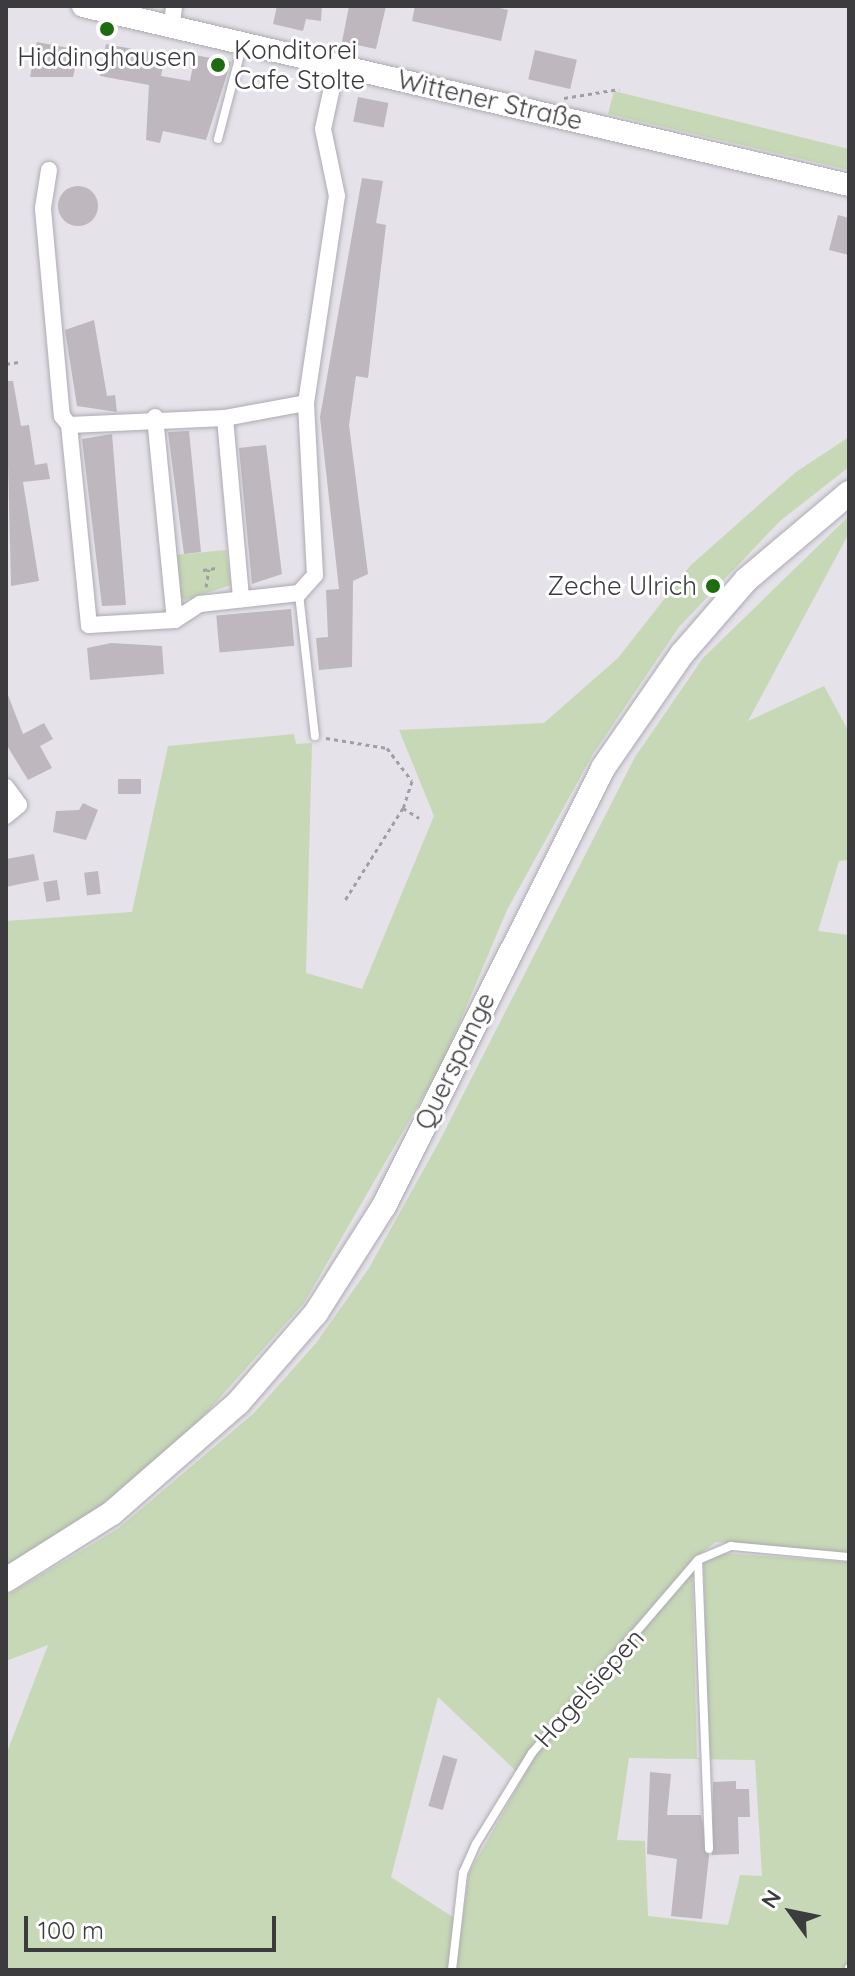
<!DOCTYPE html>
<meta charset="utf-8">
<style>
body{margin:0}
#map{position:relative;width:855px;height:1976px;overflow:hidden;background:#e5e2ea;font-family:Quicksand,sans-serif}
div>[style]{position:absolute}
.green>*{inset:0;background:#c7d8b6}
.building>*{inset:0;background:#beb7be;transform-origin:0 0}
.round{border-radius:50%}
.path>*{height:3px;margin-top:-1.5px;transform-origin:0;background:repeating-linear-gradient(90deg,#a19ea4 0 4px,transparent 0 8px)}
.roads{filter:drop-shadow(0 0 2px #adaab2) drop-shadow(0 0 2px #adaab2)}
.service>*{height:8px;margin:-4px;padding:0 4px;transform-origin:4px;border-radius:4px;background:#fff}
.minor>*{height:16px;margin:-8px;padding:0 8px;transform-origin:8px;border-radius:8px;background:#fff}
.secondary>*{height:22px;margin:-11px;padding:0 11px;transform-origin:11px;border-radius:11px;background:#fff}
.primary>*{height:24px;margin:-12px;padding:0 12px;transform-origin:12px;border-radius:12px;background:#fff}
.dots>*{width:22px;height:22px;translate:-50% -50%;box-sizing:border-box;border:4px solid #fff;border-radius:50%}
span{translate:-50% -50%;white-space:nowrap;text-align:center;line-height:1.15;-webkit-text-stroke:6px #fff;paint-order:stroke}
.poi-label{font-size:26px;color:#3c3b3e}
.left{translate:0 -50%;text-align:left}
.right{translate:-100% -50%;text-align:right}
.street-label{font-size:26px;color:#3c3b3e}
.frame{position:absolute;inset:0;border:8px solid #3c3b3e;pointer-events:none}
.north{position:absolute;left:751px;top:1872px;width:80px;height:80px;-webkit-text-stroke:6px #fff;paint-order:stroke;rotate:303deg;font-size:22px;font-weight:700;line-height:32px;text-align:center;color:#3c3b3e}
.north::after{content:'';display:block;margin:auto;width:28px;height:36px;background:#3c3b3e;clip-path:polygon(50% 0,100% 100%,50% 72%,0 100%)}
.scale{position:absolute;left:24px;top:1916px;width:252px;height:36px;box-sizing:border-box;border:4px solid #3c3b3e;border-top:0;padding-left:10px;font-size:24px;line-height:28px;white-space:nowrap;color:#3c3b3e;-webkit-text-stroke:6px #fff;paint-order:stroke}
</style>
<div id="map">
<div class="green">
<i style="clip-path:polygon(614px 91px,849px 149px,849px 170px,608px 114px)"></i>
<i style="clip-path:polygon(849px 437px,849px 467px,780px 521px,679px 627px,593px 754px,507px 910px,442px 1064px,304px 1303px,176px 1447px,104px 1506px,6px 1567px,6px 921px,132px 912px,168px 746px,294px 734px,296px 744px,312px 743px,306px 973px,362px 989px,434px 816px,399px 730px,544px 723px,618px 658px,691px 565px,796px 472px)"></i>
<i style="clip-path:polygon(evenodd,849px 516px,849px 533px,748px 721px,824px 686px,849px 732px,849px 860px,839px 861px,818px 931px,849px 935px,849px 1553px,716px 1542px,692px 1560px,697px 1758px,707px 1759px,704px 1560px,722px 1553px,849px 1562px,849px 1970px,6px 1970px,6px 1755px,48px 1645px,6px 1661px,6px 1596px,119px 1528px,254px 1413px,316px 1343px,369px 1268px,439px 1142px,635px 757px,703px 658px,849px 516px,438px 1697px,517px 1772px,556px 1719px,469px 1873px,462px 1923px,391px 1877px,438px 1697px,849px 516px,629px 1758px,755px 1760px,762px 1876px,740px 1875px,728px 1925px,648px 1916px,645px 1841px,617px 1840px,629px 1758px)"></i>
<i style="clip-path:polygon(226px 550px,231px 585px,185px 600px,175px 596px,175px 555px)"></i>
</div>
<div class="building">
<i style="clip-path:polygon(277px 6px,322px 6px,321px 21px,306px 19px,303px 31px,273px 24px)"></i>
<i style="clip-path:polygon(349px 6px,386px 6px,376px 49px,342px 42px)"></i>
<i style="clip-path:polygon(415px 6px,492px 6px,508px 10px,501px 41px,412px 21px)"></i>
<i style="clip-path:polygon(37px 42px,79px 50px,73px 77px,30px 77px)"></i>
<i style="clip-path:polygon(106px 44px,165px 55px,161px 76px,190px 81px,195px 55px,231px 62px,206px 140px,163px 131px,160px 143px,146px 140px,149px 85px,100px 76px)"></i>
<i style="left:535px;top:50px;width:43px;height:30px;rotate:13deg"></i>
<i style="left:358px;top:97px;width:31px;height:25px;rotate:11deg"></i>
<i style="clip-path:polygon(362px 178px,383px 181px,376px 223px,386px 225px,368px 378px,356px 376px,349px 425px,368px 574px,353px 581px,352px 667px,319px 670px,316px 638px,328px 637px,326px 590px,339px 589px,320px 417px)"></i>
<i class="round" style="left:58px;top:186px;width:40px;height:40px"></i>
<i style="clip-path:polygon(838px 215px,849px 218px,849px 255px,829px 250px)"></i>
<i style="clip-path:polygon(94px 320px,107px 396px,115px 395px,117px 412px,77px 406px,65px 330px)"></i>
<i style="clip-path:polygon(6px 381px,13px 381px,21px 426px,29px 425px,35px 465px,47px 463px,50px 479px,23px 482px,39px 581px,11px 586px)"></i>
<i style="clip-path:polygon(189px 431px,201px 552px,184px 554px,168px 432px)"></i>
<i style="clip-path:polygon(112px 434px,126px 605px,102px 606px,82px 439px)"></i>
<i style="clip-path:polygon(266px 445px,282px 574px,252px 584px,239px 448px)"></i>
<i style="left:291px;top:609px;width:37px;height:75px;rotate:85deg"></i>
<i style="clip-path:polygon(111px 643px,162px 646px,164px 674px,90px 680px,87px 648px)"></i>
<i style="clip-path:polygon(6px 690px,23px 734px,44px 723px,53px 739px,40px 746px,52px 768px,28px 780px,6px 744px)"></i>
<i style="left:118px;top:779px;width:23px;height:15px"></i>
<i style="clip-path:polygon(83px 803px,98px 810px,86px 840px,53px 832px,56px 811px,79px 810px)"></i>
<i style="clip-path:polygon(34px 854px,39px 880px,6px 887px,6px 859px)"></i>
<i style="left:98px;top:871px;width:23px;height:14px;rotate:83deg"></i>
<i style="left:57px;top:880px;width:20px;height:14px;rotate:81deg"></i>
<i style="left:443px;top:1755px;width:15px;height:53px;rotate:16deg"></i>
<i style="clip-path:polygon(650px 1772px,671px 1774px,667px 1815px,701px 1815px,709px 1856px,702px 1919px,671px 1916px,677px 1859px,647px 1854px)"></i>
<i style="clip-path:polygon(736px 1781px,736px 1789px,749px 1789px,750px 1817px,738px 1817px,739px 1854px,712px 1855px,713px 1782px)"></i>
</div>
<div class="path">
<i style="left:564px;top:98px;width:56px;rotate:-9.3deg"></i>
<i style="left:6px;top:364px;width:13px;rotate:-9deg"></i>
<i style="left:203px;top:570px;width:13px;rotate:-9deg"></i>
<i style="left:206px;top:587px;width:18px;rotate:-81deg"></i>
<i style="left:326px;top:738px;width:62px;rotate:9.3deg"></i>
<i style="left:387px;top:748px;width:41px;rotate:52.9deg"></i>
<i style="left:412px;top:781px;width:28px;rotate:108deg"></i>
<i style="left:403px;top:808px;width:109px;rotate:122.2deg"></i>
<i style="left:403px;top:808px;width:19px;rotate:32deg"></i>
</div>
<div class="roads">
<div class="service">
<i style="left:218px;top:139px;width:99px;rotate:-75.4deg"></i>
<i style="left:299px;top:594px;width:143px;rotate:83.6deg"></i>
<i style="left:698px;top:1561px;width:288px;rotate:87.8deg"></i>
<i style="left:452px;top:1970px;width:98px;rotate:-83.5deg"></i>
<i style="left:463px;top:1873px;width:32px;rotate:-66deg"></i>
<i style="left:476px;top:1844px;width:107px;rotate:-58.4deg"></i>
<i style="left:532px;top:1753px;width:255px;rotate:-49.3deg"></i>
<i style="left:698px;top:1560px;width:36px;rotate:-23deg"></i>
<i style="left:731px;top:1546px;width:119px;rotate:5.3deg"></i>
<i style="left:849px;top:1970px;width:2px;rotate:-90deg"></i>
</div>
<div class="minor">
<i style="left:172px;top:25px;width:19px;rotate:-84deg"></i>
<i style="left:49px;top:170px;width:39px;rotate:99deg"></i>
<i style="left:43px;top:209px;width:208px;rotate:84.8deg"></i>
<i style="left:62px;top:416px;width:11px;rotate:52deg"></i>
<i style="left:306px;top:403px;width:82px;rotate:169.5deg"></i>
<i style="left:225px;top:418px;width:156px;rotate:177.4deg"></i>
<i style="left:69px;top:425px;width:201px;rotate:84.3deg"></i>
<i style="left:89px;top:625px;width:86px;rotate:-3.3deg"></i>
<i style="left:175px;top:620px;width:30px;rotate:-33deg"></i>
<i style="left:200px;top:604px;width:100px;rotate:-6.3deg"></i>
<i style="left:299px;top:593px;width:24px;rotate:-48deg"></i>
<i style="left:315px;top:575px;width:172px;rotate:-93deg"></i>
<i style="left:306px;top:403px;width:209px;rotate:-81.5deg"></i>
<i style="left:337px;top:196px;width:68px;rotate:-101.8deg"></i>
<i style="left:323px;top:129px;width:66px;rotate:-77.8deg"></i>
<i style="left:155px;top:417px;width:204px;rotate:84.4deg"></i>
<i style="left:225px;top:418px;width:182px;rotate:84.9deg"></i>
<i style="left:6px;top:787px;width:22px;rotate:54deg"></i>
<i style="left:19px;top:805px;width:17px;rotate:140deg"></i>
</div>
<div class="secondary">
<i style="left:83px;top:6px;width:787px;rotate:13.15deg"></i>
</div>
<div class="primary">
<i style="left:6px;top:1580px;width:125px;rotate:-32.3deg"></i>
<i style="left:112px;top:1513px;width:167px;rotate:-41.1deg"></i>
<i style="left:238px;top:1403px;width:119px;rotate:-49.1deg"></i>
<i style="left:316px;top:1313px;width:127px;rotate:-57.6deg"></i>
<i style="left:384px;top:1206px;width:490px;rotate:-63.4deg"></i>
<i style="left:603px;top:768px;width:139px;rotate:-55.3deg"></i>
<i style="left:682px;top:654px;width:98px;rotate:-49.1deg"></i>
<i style="left:746px;top:580px;width:135px;rotate:-40.2deg"></i>
</div>
</div>
<div class="dots">
<i style="left:107px;top:29px;background:#1d6c0f"></i>
<i style="left:218px;top:65px;background:#1d6c0f"></i>
<i style="left:713px;top:586px;background:#1d6c0f"></i>
</div>
<div class="poi-label">
<span class="left" style="left:234px;top:65px">Konditorei<br>Cafe Stolte</span>
<span style="left:107px;top:57px">Hiddinghausen</span>
<span class="right" style="left:697px;top:586px">Zeche Ulrich</span>
</div>
<div class="street-label">
<span style="left:490px;top:100px;rotate:13deg">Wittener Straße</span>
<span style="left:455px;top:1061px;rotate:-64deg">Querspange</span>
<span style="left:589px;top:1688px;rotate:-48deg">Hagelsiepen</span>
</div>
<div class="frame"></div>
<div class="north">N</div>
<div class="scale">100 m</div>
</div>
